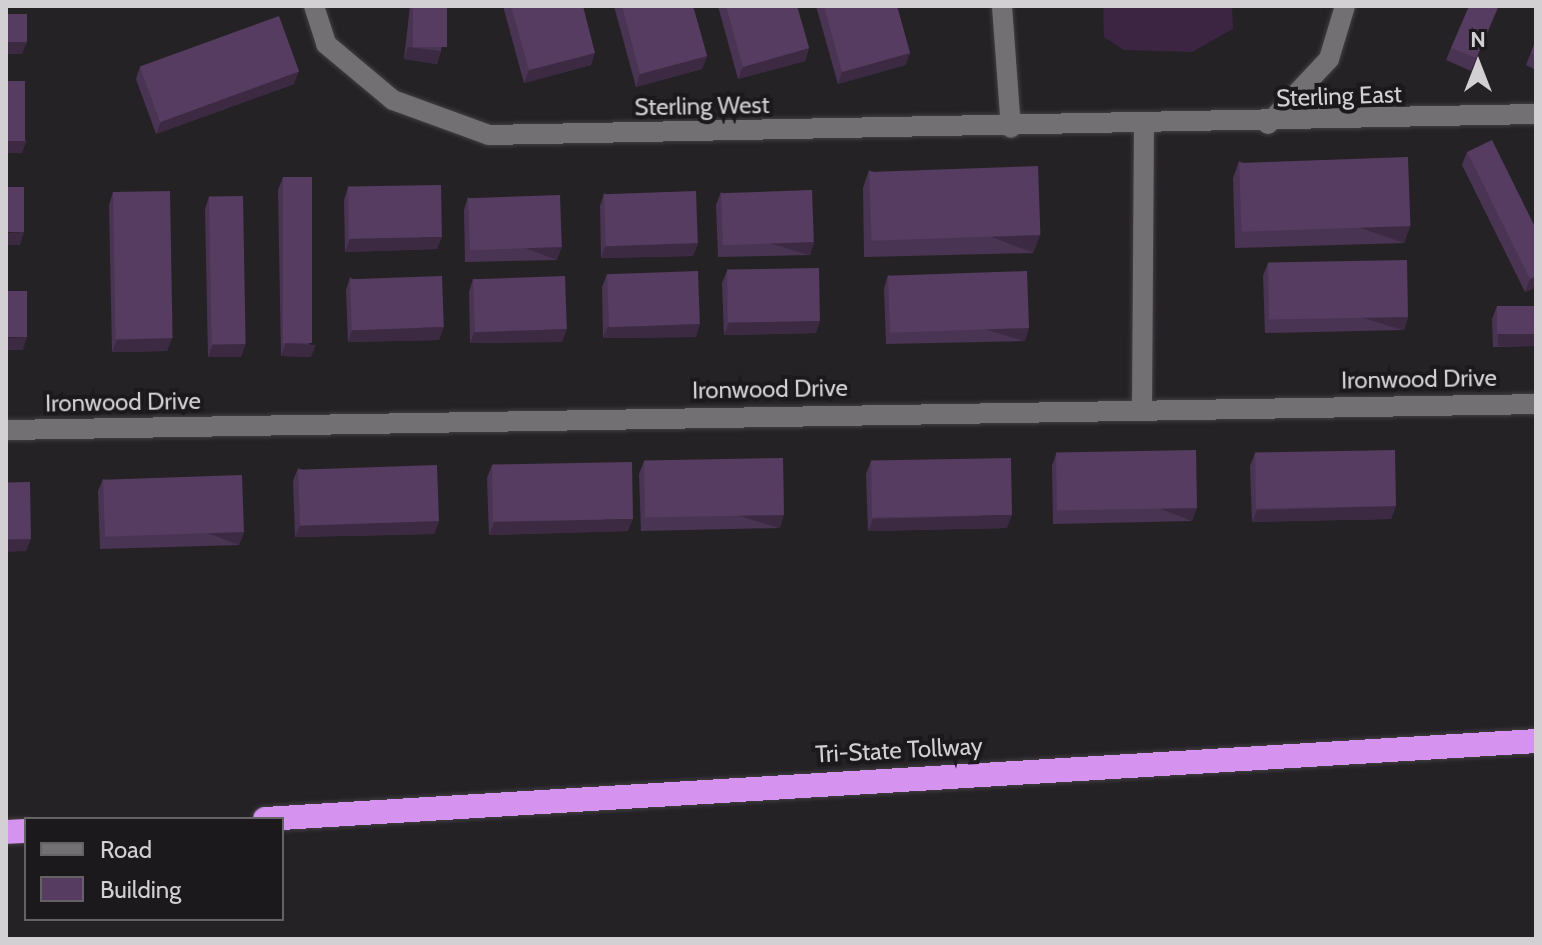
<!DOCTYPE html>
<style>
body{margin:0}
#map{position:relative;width:1542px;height:945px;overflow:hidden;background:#252226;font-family:Cabin,sans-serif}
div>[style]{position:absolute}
.green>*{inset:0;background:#3b2543}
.roads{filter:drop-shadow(0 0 2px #413f42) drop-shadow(0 0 2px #413f42)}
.street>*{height:20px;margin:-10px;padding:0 10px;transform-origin:10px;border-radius:10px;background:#737074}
.highway>*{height:24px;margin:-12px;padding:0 12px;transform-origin:12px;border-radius:12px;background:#d592ee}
.wall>*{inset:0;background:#4a3453}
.shaded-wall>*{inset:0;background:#3c2a43;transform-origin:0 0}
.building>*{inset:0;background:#563c60;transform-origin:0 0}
span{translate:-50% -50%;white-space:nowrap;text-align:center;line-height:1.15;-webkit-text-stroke:8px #1b191c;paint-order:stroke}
.street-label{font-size:24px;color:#d2d0d3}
.frame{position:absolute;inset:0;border:8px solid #d2d0d3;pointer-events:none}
.legend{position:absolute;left:24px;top:817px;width:260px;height:104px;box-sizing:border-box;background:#1b191c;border:2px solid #646265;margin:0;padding:10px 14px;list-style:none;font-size:24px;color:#d2d0d3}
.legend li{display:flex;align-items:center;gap:16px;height:40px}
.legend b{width:40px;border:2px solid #646265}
.north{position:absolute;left:1438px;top:24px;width:80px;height:80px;-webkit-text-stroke:6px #1b191c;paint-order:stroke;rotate:0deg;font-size:22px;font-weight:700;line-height:32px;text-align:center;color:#d2d0d3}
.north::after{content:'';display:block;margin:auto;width:28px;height:36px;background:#d2d0d3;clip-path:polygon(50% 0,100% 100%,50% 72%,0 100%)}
</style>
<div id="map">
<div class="green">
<i style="clip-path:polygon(1103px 6px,1232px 6px,1233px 29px,1192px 52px,1124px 50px,1104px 37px)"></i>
</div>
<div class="roads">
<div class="street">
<i style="left:314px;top:6px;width:40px;rotate:72deg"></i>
<i style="left:326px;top:44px;width:87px;rotate:39.9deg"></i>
<i style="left:393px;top:100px;width:102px;rotate:20deg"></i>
<i style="left:489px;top:135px;width:1047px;rotate:-1.15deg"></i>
<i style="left:1002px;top:6px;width:122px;rotate:85.8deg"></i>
<i style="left:1268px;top:124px;width:89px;rotate:-46.8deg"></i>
<i style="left:1329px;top:59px;width:55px;rotate:-73.2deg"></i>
<i style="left:1142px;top:408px;width:280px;rotate:-89.6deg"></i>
<i style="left:6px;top:430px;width:1530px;rotate:-0.97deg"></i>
</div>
<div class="highway">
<i style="left:265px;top:819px;width:1273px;rotate:-3.51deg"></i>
<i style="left:6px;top:832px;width:20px;rotate:-3deg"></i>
</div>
</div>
<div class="wall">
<i style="clip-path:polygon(410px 6px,447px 6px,441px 51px,437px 64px,404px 59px)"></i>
<i style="clip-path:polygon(503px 6px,583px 6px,591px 65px,524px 83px)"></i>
<i style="clip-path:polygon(614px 6px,693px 6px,707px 56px,702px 69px,636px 87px)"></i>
<i style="clip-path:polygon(718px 6px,797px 6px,809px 48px,805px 61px,738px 79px)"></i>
<i style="clip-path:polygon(816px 6px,897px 6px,910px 53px,905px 65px,838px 84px)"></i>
<i style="clip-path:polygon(1499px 6px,1471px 71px,1446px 60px,1451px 48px)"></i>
<i style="clip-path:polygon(1536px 40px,1536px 70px,1526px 65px)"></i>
<i style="clip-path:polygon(140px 67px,294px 84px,156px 134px,136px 79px)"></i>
<i style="clip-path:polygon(1467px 152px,1536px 229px,1536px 287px,1525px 292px,1462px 165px)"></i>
<i style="clip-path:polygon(1239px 161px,1410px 226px,1404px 243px,1235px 248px,1233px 178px)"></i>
<i style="clip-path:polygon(869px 170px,1040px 235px,1033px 253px,864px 257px,863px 188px)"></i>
<i style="clip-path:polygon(283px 177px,311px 357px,281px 356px,278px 190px)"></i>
<i style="clip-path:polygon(348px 187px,437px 249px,345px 252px,344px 200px)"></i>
<i style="clip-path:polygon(113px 192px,172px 338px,167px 351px,112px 352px,109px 205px)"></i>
<i style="clip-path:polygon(721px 192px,814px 242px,810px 255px,718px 257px,716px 205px)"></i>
<i style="clip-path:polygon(604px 193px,698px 243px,693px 256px,601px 258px,600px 206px)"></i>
<i style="clip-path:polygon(209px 197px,241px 357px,208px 357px,205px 209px)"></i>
<i style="clip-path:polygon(468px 197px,557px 260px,465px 262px,464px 210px)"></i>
<i style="clip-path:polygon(1268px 263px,1408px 317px,1404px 330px,1265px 333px,1263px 276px)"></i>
<i style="clip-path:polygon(727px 271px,816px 333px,724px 335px,722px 283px)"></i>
<i style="clip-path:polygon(607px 274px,696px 337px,603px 338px,602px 287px)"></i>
<i style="clip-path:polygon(888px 275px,1025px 341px,886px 344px,884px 288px)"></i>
<i style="clip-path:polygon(350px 277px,439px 340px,348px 342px,346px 290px)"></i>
<i style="clip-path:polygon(473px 279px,562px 342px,470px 343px,469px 292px)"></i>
<i style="clip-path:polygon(1497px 306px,1536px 306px,1536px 346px,1493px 347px,1492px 319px)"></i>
<i style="clip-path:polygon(1255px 453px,1396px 506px,1391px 519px,1252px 522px,1250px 466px)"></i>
<i style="clip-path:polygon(1056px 454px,1192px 521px,1053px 524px,1052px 466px)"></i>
<i style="clip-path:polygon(644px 461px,780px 528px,641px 531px,639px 474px)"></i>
<i style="clip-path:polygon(871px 461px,1007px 528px,868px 531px,866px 474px)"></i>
<i style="clip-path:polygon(492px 465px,628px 531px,489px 535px,487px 478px)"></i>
<i style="clip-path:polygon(298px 468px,439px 521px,434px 534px,295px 537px,293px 481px)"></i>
<i style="clip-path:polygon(103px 479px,244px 532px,239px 545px,100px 549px,98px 491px)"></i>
</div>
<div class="shaded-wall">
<i style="clip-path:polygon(6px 42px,27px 42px,22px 54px,6px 54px)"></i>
<i style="clip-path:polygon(408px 47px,441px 51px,437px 64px,404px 59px)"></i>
<i style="clip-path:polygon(809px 48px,805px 61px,738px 79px,743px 67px)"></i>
<i style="clip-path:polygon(595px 53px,591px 65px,524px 83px,529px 70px)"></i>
<i style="clip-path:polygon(910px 53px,905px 65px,838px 84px,842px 72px)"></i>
<i style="clip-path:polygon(707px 56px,702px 69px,636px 87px,640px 74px)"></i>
<i style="clip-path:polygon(299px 71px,294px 84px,156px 134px,161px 122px)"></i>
<i style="clip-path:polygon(27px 140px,22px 153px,6px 153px,6px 141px)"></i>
<i style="left:1410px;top:226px;width:18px;height:169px;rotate:109deg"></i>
<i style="clip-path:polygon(24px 232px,20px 245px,6px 245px,6px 233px)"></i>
<i style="left:1040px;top:235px;width:19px;height:169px;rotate:111deg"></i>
<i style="clip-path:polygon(442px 237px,437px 249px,345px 252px,350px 239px)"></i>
<i style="left:814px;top:242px;width:14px;height:91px;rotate:107deg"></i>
<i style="clip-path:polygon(698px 243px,693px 256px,601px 258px,605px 246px)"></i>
<i style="left:562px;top:247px;width:14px;height:92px;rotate:111deg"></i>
<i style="clip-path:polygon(1536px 276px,1536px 287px,1525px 292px,1530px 279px)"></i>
<i style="left:1408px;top:317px;width:14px;height:139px;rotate:107deg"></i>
<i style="clip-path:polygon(820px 321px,816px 333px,724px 335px,729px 322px)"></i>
<i style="clip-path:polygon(700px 324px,696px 337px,603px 338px,608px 326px)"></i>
<i style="clip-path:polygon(444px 327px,439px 340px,348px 342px,352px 330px)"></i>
<i style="left:1029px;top:328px;width:14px;height:139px;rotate:107deg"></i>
<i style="clip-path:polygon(567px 329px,562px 342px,470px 343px,475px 331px)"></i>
<i style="left:1536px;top:333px;width:13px;height:38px;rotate:90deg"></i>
<i style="clip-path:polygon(27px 337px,23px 350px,6px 350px,6px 338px)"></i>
<i style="clip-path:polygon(172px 338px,167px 351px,112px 352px,117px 340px)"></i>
<i style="clip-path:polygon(286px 343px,316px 345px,311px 357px,281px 356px)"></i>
<i style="clip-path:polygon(213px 344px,246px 344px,241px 357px,208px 357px)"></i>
<i style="clip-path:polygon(1396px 506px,1391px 519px,1252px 522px,1257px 510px)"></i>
<i style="left:1197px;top:508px;width:14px;height:139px;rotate:111deg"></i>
<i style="left:784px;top:515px;width:14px;height:139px;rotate:107deg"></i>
<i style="clip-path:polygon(1012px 515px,1007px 528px,868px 531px,873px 519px)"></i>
<i style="clip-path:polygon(633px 519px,628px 531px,489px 535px,494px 522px)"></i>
<i style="clip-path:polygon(439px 521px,434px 534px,295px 537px,300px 525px)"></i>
<i style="left:244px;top:532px;width:14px;height:139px;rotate:111deg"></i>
<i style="clip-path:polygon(6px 539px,31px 539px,26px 551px,6px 552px)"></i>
</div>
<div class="building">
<i style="left:413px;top:6px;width:34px;height:41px"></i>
<i style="clip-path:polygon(511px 6px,583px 6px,595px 53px,529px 70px)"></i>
<i style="clip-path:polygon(622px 6px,693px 6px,707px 56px,640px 74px)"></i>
<i style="clip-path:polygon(726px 6px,797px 6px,809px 48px,743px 67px)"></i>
<i style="clip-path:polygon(824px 6px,897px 6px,910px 53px,842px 72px)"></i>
<i style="clip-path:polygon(1469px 6px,1498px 6px,1476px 58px,1451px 48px)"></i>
<i style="left:6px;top:14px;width:21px;height:28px"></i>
<i style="left:279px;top:16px;width:59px;height:148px;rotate:70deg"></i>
<i style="clip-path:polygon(1536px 40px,1536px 55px,1531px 53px)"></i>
<i style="left:6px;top:81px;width:19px;height:60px"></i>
<i style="clip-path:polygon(1492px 140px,1536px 229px,1536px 276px,1530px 279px,1467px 152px)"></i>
<i style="left:1408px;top:157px;width:69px;height:169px;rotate:88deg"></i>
<i style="left:1038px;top:166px;width:69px;height:169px;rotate:88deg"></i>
<i style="left:283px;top:177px;width:29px;height:166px"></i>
<i style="left:441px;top:185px;width:52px;height:93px;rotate:89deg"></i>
<i style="left:24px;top:187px;width:45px;height:18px;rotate:90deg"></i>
<i style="left:812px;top:190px;width:52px;height:91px;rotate:88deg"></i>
<i style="left:170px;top:191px;width:147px;height:57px;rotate:89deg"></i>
<i style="left:696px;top:191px;width:52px;height:92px;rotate:88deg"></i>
<i style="left:560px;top:195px;width:52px;height:92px;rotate:88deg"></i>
<i style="left:243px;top:196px;width:148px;height:34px;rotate:89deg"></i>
<i style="left:1407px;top:260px;width:57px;height:139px;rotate:89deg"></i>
<i style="left:819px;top:268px;width:53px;height:92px;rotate:89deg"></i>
<i style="left:698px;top:271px;width:53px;height:91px;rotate:88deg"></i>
<i style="left:1027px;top:271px;width:57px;height:139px;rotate:88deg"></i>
<i style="left:442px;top:276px;width:51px;height:92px;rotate:88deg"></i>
<i style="left:565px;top:276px;width:53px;height:92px;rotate:88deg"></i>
<i style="left:27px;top:291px;width:46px;height:21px;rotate:90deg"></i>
<i style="left:1497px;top:306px;width:39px;height:28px"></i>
<i style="left:1196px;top:450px;width:58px;height:140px;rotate:89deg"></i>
<i style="left:1395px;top:450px;width:56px;height:140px;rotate:89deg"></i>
<i style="left:783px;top:458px;width:57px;height:139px;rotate:89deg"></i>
<i style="left:1011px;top:458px;width:57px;height:140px;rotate:89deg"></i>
<i style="left:632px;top:462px;width:57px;height:140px;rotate:89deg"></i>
<i style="left:437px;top:465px;width:56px;height:139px;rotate:88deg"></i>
<i style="left:242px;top:475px;width:57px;height:139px;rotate:88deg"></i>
<i style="left:30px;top:482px;width:57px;height:24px;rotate:89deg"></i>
</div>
<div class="street-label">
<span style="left:1339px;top:96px;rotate:-2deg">Sterling East</span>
<span style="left:702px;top:106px;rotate:-1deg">Sterling West</span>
<span style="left:1419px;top:379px;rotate:-1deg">Ironwood Drive</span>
<span style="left:770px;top:389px;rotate:-1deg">Ironwood Drive</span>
<span style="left:123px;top:402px;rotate:-1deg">Ironwood Drive</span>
<span style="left:899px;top:750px;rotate:-3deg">Tri-State Tollway</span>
</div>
<div class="frame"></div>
<ul class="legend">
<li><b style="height:10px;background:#737074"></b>Road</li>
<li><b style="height:22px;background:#563c60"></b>Building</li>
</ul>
<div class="north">N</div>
</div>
